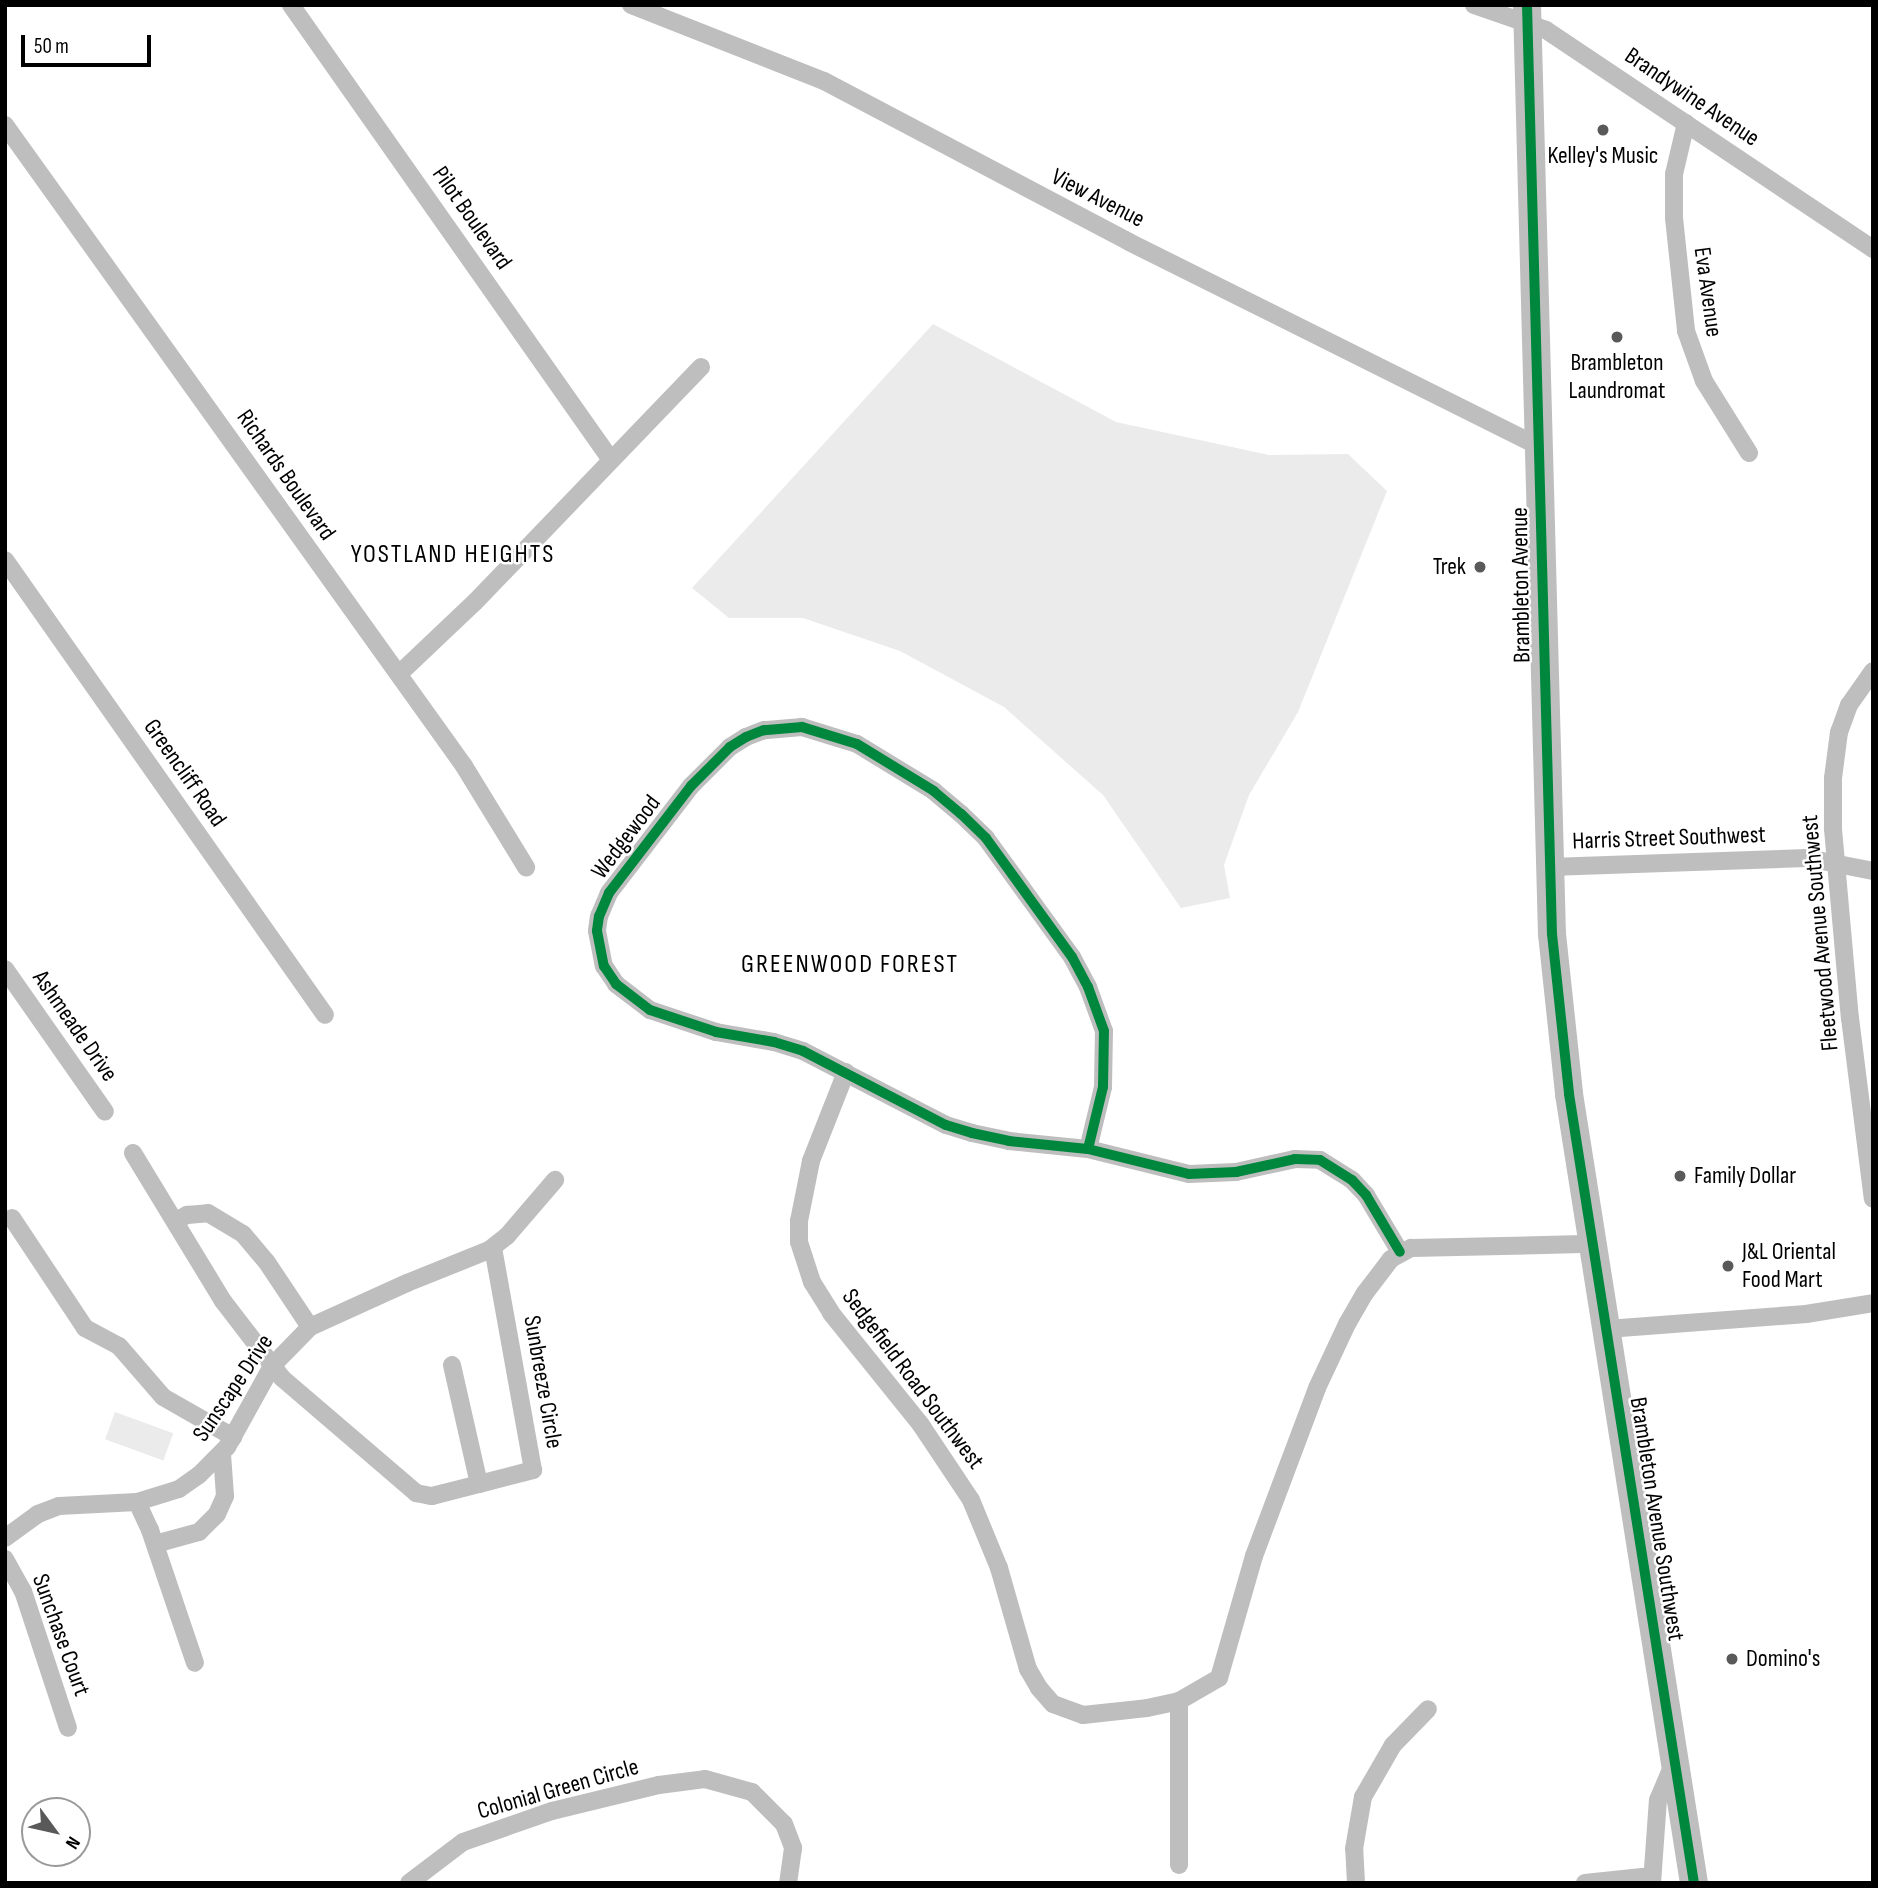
<!DOCTYPE html>
<style>
body{margin:0}
#map{position:relative;width:1878px;height:1888px;overflow:hidden;background:#fff;font-family:"Sofia Sans Condensed",sans-serif}
div>[style]{position:absolute}
.green>*{inset:0;background:#ebebeb;transform-origin:0 0}
.street>*{height:18px;margin:-9px;padding:0 9px;transform-origin:9px;border-radius:9px;background:#bebebe}
.primary>*{height:28px;margin:-14px;padding:0 14px;transform-origin:14px;border-radius:14px;background:#bebebe}
.cycleway>*{height:10px;margin:-5px;padding:0 5px;transform-origin:5px;border-radius:5px;background:#00873e}
.dots>*{width:19px;height:19px;translate:-50% -50%;box-sizing:border-box;border:4px solid #fff;border-radius:50%}
span{translate:-50% -50%;white-space:nowrap;text-align:center;line-height:1.15;-webkit-text-stroke:5px #fff;paint-order:stroke}
.street-label{font-size:24px;color:#000}
.poi-label{font-size:24px;color:#000}
.right{translate:-100% -50%;text-align:right}
.left{translate:0 -50%;text-align:left}
.neighbourhood-label{font-size:26px;color:#000;letter-spacing:2px}
.frame{position:absolute;inset:0;border:7px solid #000;pointer-events:none}
.north{position:absolute;left:21px;top:1797px;width:70px;height:70px;box-sizing:border-box;background:#fff;border:2px solid #999;border-radius:50%;rotate:123deg;font-size:19px;font-weight:700;line-height:28px;text-align:center;color:#000}
.north::after{content:'';display:block;margin:auto;width:24px;height:32px;background:#595959;clip-path:polygon(50% 0,100% 100%,50% 72%,0 100%)}
.scale{position:absolute;left:21px;top:35px;width:130px;height:32px;box-sizing:border-box;border:4px solid #000;border-top:0;padding-left:9px;font-size:21px;line-height:24px;white-space:nowrap;color:#000;-webkit-text-stroke:5px #fff;paint-order:stroke}
</style>
<div id="map">
<div class="green">
<i style="clip-path:polygon(933px 324px,1116px 422px,1269px 455px,1348px 454px,1387px 491px,1298px 712px,1249px 795px,1224px 865px,1230px 898px,1181px 908px,1103px 795px,1004px 707px,900px 651px,803px 618px,729px 618px,692px 588px)"></i>
<i style="left:115px;top:1412px;width:62px;height:29px;rotate:20deg"></i>
</div>
<div class="street">
<i style="left:291px;top:5px;width:556px;rotate:54.88deg"></i>
<i style="left:631px;top:5px;width:207px;rotate:21.5deg"></i>
<i style="left:824px;top:81px;width:345px;rotate:27.8deg"></i>
<i style="left:1129px;top:242px;width:457px;rotate:26.5deg"></i>
<i style="left:1474px;top:5px;width:76px;rotate:19.1deg"></i>
<i style="left:1546px;top:30px;width:394px;rotate:33.8deg"></i>
<i style="left:1686px;top:123px;width:52px;rotate:103.2deg"></i>
<i style="left:1674px;top:174px;width:44px;rotate:90deg"></i>
<i style="left:1674px;top:218px;width:114px;rotate:83.9deg"></i>
<i style="left:1686px;top:331px;width:53px;rotate:70.2deg"></i>
<i style="left:1704px;top:381px;width:85px;rotate:58deg"></i>
<i style="left:5px;top:125px;width:788px;rotate:54.39deg"></i>
<i style="left:464px;top:766px;width:119px;rotate:58.5deg"></i>
<i style="left:5px;top:560px;width:556px;rotate:54.88deg"></i>
<i style="left:1873px;top:671px;width:42px;rotate:125.2deg"></i>
<i style="left:1849px;top:705px;width:29px;rotate:110deg"></i>
<i style="left:1839px;top:732px;width:46px;rotate:97.4deg"></i>
<i style="left:1833px;top:778px;width:51px;rotate:90deg"></i>
<i style="left:1833px;top:829px;width:190px;rotate:84.9deg"></i>
<i style="left:1850px;top:1018px;width:182px;rotate:82.8deg"></i>
<i style="left:399px;top:674px;width:105px;rotate:-43.5deg"></i>
<i style="left:475px;top:602px;width:326px;rotate:-46.1deg"></i>
<i style="left:1550px;top:867px;width:257px;rotate:-2deg"></i>
<i style="left:1807px;top:858px;width:67px;rotate:11.1deg"></i>
<i style="left:5px;top:969px;width:174px;rotate:55deg"></i>
<i style="left:846px;top:1072px;width:96px;rotate:111.5deg"></i>
<i style="left:811px;top:1161px;width:61px;rotate:101.3deg"></i>
<i style="left:799px;top:1221px;width:21px;rotate:90deg"></i>
<i style="left:799px;top:1242px;width:42px;rotate:72deg"></i>
<i style="left:812px;top:1282px;width:36px;rotate:58deg"></i>
<i style="left:831px;top:1313px;width:144px;rotate:51.2deg"></i>
<i style="left:921px;top:1425px;width:90px;rotate:56.3deg"></i>
<i style="left:971px;top:1500px;width:74px;rotate:67.6deg"></i>
<i style="left:999px;top:1568px;width:105px;rotate:74deg"></i>
<i style="left:1028px;top:1669px;width:22px;rotate:60deg"></i>
<i style="left:1039px;top:1688px;width:21px;rotate:49deg"></i>
<i style="left:1053px;top:1704px;width:32px;rotate:20deg"></i>
<i style="left:1083px;top:1715px;width:64px;rotate:-6.2deg"></i>
<i style="left:1147px;top:1708px;width:33px;rotate:-12deg"></i>
<i style="left:1088px;top:1149px;width:64px;rotate:-76.4deg"></i>
<i style="left:1103px;top:1087px;width:56px;rotate:-89deg"></i>
<i style="left:1104px;top:1031px;width:47px;rotate:-110deg"></i>
<i style="left:1088px;top:987px;width:34px;rotate:-118deg"></i>
<i style="left:1072px;top:957px;width:147px;rotate:-125.9deg"></i>
<i style="left:986px;top:838px;width:35px;rotate:-136deg"></i>
<i style="left:961px;top:814px;width:35px;rotate:-140deg"></i>
<i style="left:934px;top:791px;width:90px;rotate:-148.6deg"></i>
<i style="left:857px;top:744px;width:58px;rotate:-162.8deg"></i>
<i style="left:802px;top:727px;width:38px;rotate:175deg"></i>
<i style="left:764px;top:730px;width:19px;rotate:159deg"></i>
<i style="left:746px;top:737px;width:19px;rotate:148deg"></i>
<i style="left:730px;top:747px;width:55px;rotate:135deg"></i>
<i style="left:691px;top:786px;width:135px;rotate:127.5deg"></i>
<i style="left:609px;top:893px;width:25px;rotate:113deg"></i>
<i style="left:599px;top:916px;width:15px;rotate:98deg"></i>
<i style="left:597px;top:931px;width:36px;rotate:79deg"></i>
<i style="left:604px;top:966px;width:22px;rotate:56deg"></i>
<i style="left:616px;top:984px;width:43px;rotate:37.4deg"></i>
<i style="left:650px;top:1010px;width:70px;rotate:18.4deg"></i>
<i style="left:716px;top:1032px;width:59px;rotate:9.8deg"></i>
<i style="left:774px;top:1042px;width:30px;rotate:17deg"></i>
<i style="left:803px;top:1051px;width:161px;rotate:27.4deg"></i>
<i style="left:946px;top:1125px;width:27px;rotate:17deg"></i>
<i style="left:972px;top:1133px;width:38px;rotate:12deg"></i>
<i style="left:1009px;top:1141px;width:79px;rotate:5.8deg"></i>
<i style="left:1088px;top:1149px;width:104px;rotate:13.9deg"></i>
<i style="left:1189px;top:1174px;width:47px;rotate:-2.4deg"></i>
<i style="left:1236px;top:1172px;width:60px;rotate:-12.4deg"></i>
<i style="left:1295px;top:1159px;width:25px;rotate:2deg"></i>
<i style="left:1320px;top:1160px;width:38px;rotate:32deg"></i>
<i style="left:1352px;top:1180px;width:21px;rotate:47deg"></i>
<i style="left:1366px;top:1195px;width:66px;rotate:59.2deg"></i>
<i style="left:133px;top:1153px;width:173px;rotate:58.7deg"></i>
<i style="left:223px;top:1301px;width:97px;rotate:52.5deg"></i>
<i style="left:282px;top:1378px;width:177px;rotate:40.6deg"></i>
<i style="left:416px;top:1493px;width:16px;rotate:11deg"></i>
<i style="left:432px;top:1496px;width:49px;rotate:-14.3deg"></i>
<i style="left:479px;top:1484px;width:122px;rotate:-102.8deg"></i>
<i style="left:12px;top:1218px;width:132px;rotate:56.4deg"></i>
<i style="left:85px;top:1328px;width:38px;rotate:28deg"></i>
<i style="left:119px;top:1346px;width:67px;rotate:49.2deg"></i>
<i style="left:163px;top:1397px;width:81px;rotate:29.7deg"></i>
<i style="left:176px;top:1221px;width:13px;rotate:-29deg"></i>
<i style="left:187px;top:1215px;width:21px;rotate:-5deg"></i>
<i style="left:208px;top:1213px;width:41px;rotate:31deg"></i>
<i style="left:243px;top:1234px;width:35px;rotate:50deg"></i>
<i style="left:266px;top:1261px;width:79px;rotate:56.3deg"></i>
<i style="left:1607px;top:1329px;width:200px;rotate:-4.3deg"></i>
<i style="left:1806px;top:1314px;width:68px;rotate:-9.3deg"></i>
<i style="left:479px;top:1484px;width:56px;rotate:-14.5deg"></i>
<i style="left:533px;top:1470px;width:226px;rotate:-100.2deg"></i>
<i style="left:137px;top:1502px;width:31px;rotate:65deg"></i>
<i style="left:150px;top:1530px;width:140px;rotate:71.3deg"></i>
<i style="left:5px;top:1538px;width:41px;rotate:-36deg"></i>
<i style="left:38px;top:1514px;width:22px;rotate:-21deg"></i>
<i style="left:59px;top:1506px;width:78px;rotate:-2.9deg"></i>
<i style="left:137px;top:1502px;width:44px;rotate:-17.2deg"></i>
<i style="left:179px;top:1489px;width:24px;rotate:-35deg"></i>
<i style="left:199px;top:1475px;width:40px;rotate:-45deg"></i>
<i style="left:227px;top:1447px;width:93px;rotate:-60.9deg"></i>
<i style="left:272px;top:1366px;width:54px;rotate:-45.7deg"></i>
<i style="left:310px;top:1327px;width:107px;rotate:-24.4deg"></i>
<i style="left:407px;top:1283px;width:88px;rotate:-21.9deg"></i>
<i style="left:489px;top:1250px;width:23px;rotate:-38deg"></i>
<i style="left:507px;top:1236px;width:74px;rotate:-49.4deg"></i>
<i style="left:155px;top:1544px;width:46px;rotate:-15.3deg"></i>
<i style="left:199px;top:1532px;width:25px;rotate:-45deg"></i>
<i style="left:217px;top:1514px;width:20px;rotate:-66deg"></i>
<i style="left:225px;top:1496px;width:42px;rotate:-94.1deg"></i>
<i style="left:5px;top:1559px;width:37px;rotate:61deg"></i>
<i style="left:23px;top:1591px;width:144px;rotate:71.8deg"></i>
<i style="left:1179px;top:1865px;width:164px;rotate:-90deg"></i>
<i style="left:1179px;top:1701px;width:46px;rotate:-29.9deg"></i>
<i style="left:1219px;top:1678px;width:127px;rotate:-74deg"></i>
<i style="left:1254px;top:1556px;width:179px;rotate:-69.4deg"></i>
<i style="left:1317px;top:1388px;width:71px;rotate:-64.9deg"></i>
<i style="left:1347px;top:1324px;width:36px;rotate:-60deg"></i>
<i style="left:1365px;top:1293px;width:43px;rotate:-52.6deg"></i>
<i style="left:1391px;top:1259px;width:23px;rotate:-29deg"></i>
<i style="left:1411px;top:1248px;width:182px;rotate:-1.3deg"></i>
<i style="left:409px;top:1883px;width:68px;rotate:-37.2deg"></i>
<i style="left:463px;top:1842px;width:94px;rotate:-19.2deg"></i>
<i style="left:552px;top:1811px;width:110px;rotate:-13.7deg"></i>
<i style="left:659px;top:1785px;width:46px;rotate:-7.4deg"></i>
<i style="left:705px;top:1779px;width:49px;rotate:15.5deg"></i>
<i style="left:752px;top:1792px;width:45px;rotate:45deg"></i>
<i style="left:784px;top:1824px;width:26px;rotate:69deg"></i>
<i style="left:793px;top:1848px;width:35px;rotate:98deg"></i>
<i style="left:1356px;top:1883px;width:34px;rotate:-93deg"></i>
<i style="left:1354px;top:1849px;width:53px;rotate:-80.2deg"></i>
<i style="left:1363px;top:1797px;width:60px;rotate:-60deg"></i>
<i style="left:1393px;top:1745px;width:50px;rotate:-45.8deg"></i>
<i style="left:1585px;top:1883px;width:67px;rotate:-6deg"></i>
<i style="left:1652px;top:1883px;width:83px;rotate:-85.9deg"></i>
<i style="left:1658px;top:1800px;width:39px;rotate:-67deg"></i>
</div>
<div class="primary">
<i style="left:1527px;top:5px;width:929px;rotate:88.46deg"></i>
<i style="left:1552px;top:934px;width:161px;rotate:83.9deg"></i>
<i style="left:1569px;top:1094px;width:799px;rotate:81deg"></i>
</div>
<div class="cycleway">
<i style="left:1527px;top:5px;width:929px;rotate:88.46deg"></i>
<i style="left:1552px;top:934px;width:161px;rotate:83.9deg"></i>
<i style="left:1569px;top:1094px;width:799px;rotate:81deg"></i>
<i style="left:1088px;top:1149px;width:64px;rotate:-76.4deg"></i>
<i style="left:1103px;top:1087px;width:56px;rotate:-89deg"></i>
<i style="left:1104px;top:1031px;width:47px;rotate:-110deg"></i>
<i style="left:1088px;top:987px;width:34px;rotate:-118deg"></i>
<i style="left:1072px;top:957px;width:147px;rotate:-125.9deg"></i>
<i style="left:986px;top:838px;width:35px;rotate:-136deg"></i>
<i style="left:961px;top:814px;width:35px;rotate:-140deg"></i>
<i style="left:934px;top:791px;width:90px;rotate:-148.6deg"></i>
<i style="left:857px;top:744px;width:58px;rotate:-162.8deg"></i>
<i style="left:802px;top:727px;width:38px;rotate:175deg"></i>
<i style="left:764px;top:730px;width:19px;rotate:159deg"></i>
<i style="left:746px;top:737px;width:19px;rotate:148deg"></i>
<i style="left:730px;top:747px;width:55px;rotate:135deg"></i>
<i style="left:691px;top:786px;width:135px;rotate:127.5deg"></i>
<i style="left:609px;top:893px;width:25px;rotate:113deg"></i>
<i style="left:599px;top:916px;width:15px;rotate:98deg"></i>
<i style="left:597px;top:931px;width:36px;rotate:79deg"></i>
<i style="left:604px;top:966px;width:22px;rotate:56deg"></i>
<i style="left:616px;top:984px;width:43px;rotate:37.4deg"></i>
<i style="left:650px;top:1010px;width:70px;rotate:18.4deg"></i>
<i style="left:716px;top:1032px;width:59px;rotate:9.8deg"></i>
<i style="left:774px;top:1042px;width:30px;rotate:17deg"></i>
<i style="left:803px;top:1051px;width:161px;rotate:27.4deg"></i>
<i style="left:946px;top:1125px;width:27px;rotate:17deg"></i>
<i style="left:972px;top:1133px;width:38px;rotate:12deg"></i>
<i style="left:1009px;top:1141px;width:79px;rotate:5.8deg"></i>
<i style="left:1088px;top:1149px;width:104px;rotate:13.9deg"></i>
<i style="left:1189px;top:1174px;width:47px;rotate:-2.4deg"></i>
<i style="left:1236px;top:1172px;width:60px;rotate:-12.4deg"></i>
<i style="left:1295px;top:1159px;width:25px;rotate:2deg"></i>
<i style="left:1320px;top:1160px;width:38px;rotate:32deg"></i>
<i style="left:1352px;top:1180px;width:21px;rotate:47deg"></i>
<i style="left:1366px;top:1195px;width:66px;rotate:59.2deg"></i>
</div>
<div class="dots">
<i style="left:1603px;top:130px;background:#595959"></i>
<i style="left:1617px;top:337px;background:#595959"></i>
<i style="left:1480px;top:567px;background:#595959"></i>
<i style="left:1680px;top:1176px;background:#595959"></i>
<i style="left:1728px;top:1266px;background:#595959"></i>
<i style="left:1732px;top:1659px;background:#595959"></i>
</div>
<div class="street-label">
<span style="left:1692px;top:97px;rotate:34deg">Brandywine Avenue</span>
<span style="left:1098px;top:198px;rotate:27deg">View Avenue</span>
<span style="left:472px;top:218px;rotate:55deg">Pilot Boulevard</span>
<span style="left:1708px;top:292px;rotate:82deg">Eva Avenue</span>
<span style="left:286px;top:475px;rotate:55deg">Richards Boulevard</span>
<span style="left:1521px;top:585px;rotate:-91deg">Brambleton Avenue</span>
<span style="left:185px;top:773px;rotate:55deg">Greencliff Road</span>
<span style="left:626px;top:837px;rotate:-53deg">Wedgewood</span>
<span style="left:1669px;top:838px;rotate:-2deg">Harris Street Southwest</span>
<span style="left:1820px;top:933px;rotate:-95deg">Fleetwood Avenue Southwest</span>
<span style="left:75px;top:1026px;rotate:55deg">Ashmeade Drive</span>
<span style="left:913px;top:1379px;rotate:53deg">Sedgefield Road Southwest</span>
<span style="left:543px;top:1382px;rotate:80deg">Sunbreeze Circle</span>
<span style="left:233px;top:1388px;rotate:-56deg">Sunscape Drive</span>
<span style="left:1657px;top:1519px;rotate:81deg">Brambleton Avenue Southwest</span>
<span style="left:61px;top:1635px;rotate:70deg">Sunchase Court</span>
<span style="left:558px;top:1789px;rotate:-16deg">Colonial Green Circle</span>
</div>
<div class="poi-label">
<span style="left:1603px;top:156px">Kelley's Music</span>
<span style="left:1617px;top:377px">Brambleton<br>Laundromat</span>
<span class="right" style="left:1466px;top:567px">Trek</span>
<span class="left" style="left:1694px;top:1176px">Family Dollar</span>
<span class="left" style="left:1742px;top:1266px">J&amp;L Oriental<br>Food Mart</span>
<span class="left" style="left:1746px;top:1659px">Domino's</span>
</div>
<div class="neighbourhood-label">
<span style="left:453px;top:555px">YOSTLAND HEIGHTS</span>
<span style="left:850px;top:965px">GREENWOOD FOREST</span>
</div>
<div class="frame"></div>
<div class="north">N</div>
<div class="scale">50 m</div>
</div>
